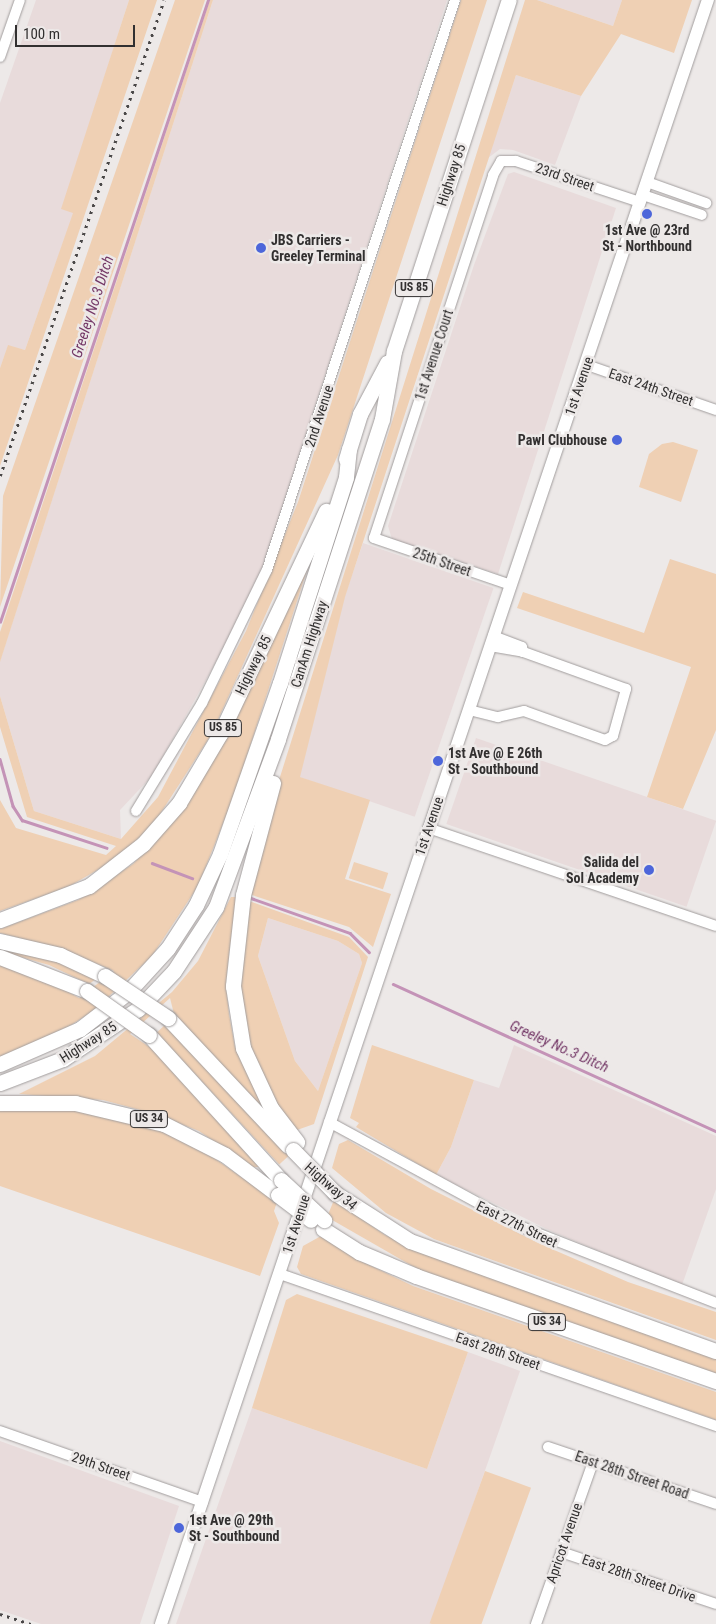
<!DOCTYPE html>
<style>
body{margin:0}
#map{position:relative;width:716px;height:1624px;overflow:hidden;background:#ede9e8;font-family:"Roboto Condensed",sans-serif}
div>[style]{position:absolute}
.built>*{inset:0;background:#e8dbdb;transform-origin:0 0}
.green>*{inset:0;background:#efd0b4;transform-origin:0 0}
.stream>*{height:2.5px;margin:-1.25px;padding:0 1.25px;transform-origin:1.25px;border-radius:1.25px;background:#c493b7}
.roads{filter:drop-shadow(0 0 1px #a19d9d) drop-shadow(0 0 1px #a19d9d)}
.minor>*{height:10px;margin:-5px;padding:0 5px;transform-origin:5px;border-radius:5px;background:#fff}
.major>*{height:12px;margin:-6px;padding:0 6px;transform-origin:6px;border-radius:6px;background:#fff}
.highway>*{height:15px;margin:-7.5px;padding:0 7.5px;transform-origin:7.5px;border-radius:7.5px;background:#fff}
.rail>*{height:2.5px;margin-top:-1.25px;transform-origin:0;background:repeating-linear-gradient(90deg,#4a4848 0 2.5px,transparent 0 7.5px)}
.bridges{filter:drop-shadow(0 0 1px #a19d9d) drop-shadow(0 0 1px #a19d9d)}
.highway-bridge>*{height:15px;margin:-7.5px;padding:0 7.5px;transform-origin:7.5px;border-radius:7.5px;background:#fff}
.dots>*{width:14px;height:14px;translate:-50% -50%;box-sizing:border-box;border:2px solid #ede9e8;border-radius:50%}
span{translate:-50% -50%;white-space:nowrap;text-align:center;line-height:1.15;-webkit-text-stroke:5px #ede9e8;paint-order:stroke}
.shield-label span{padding:1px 4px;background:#ede9e8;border:1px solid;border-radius:4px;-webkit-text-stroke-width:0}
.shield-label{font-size:12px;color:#323030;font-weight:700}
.street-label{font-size:14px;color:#323030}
.poi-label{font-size:14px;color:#323030;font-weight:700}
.left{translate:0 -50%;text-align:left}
.right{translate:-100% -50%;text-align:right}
.water-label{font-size:15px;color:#743867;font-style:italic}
.scale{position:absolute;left:15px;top:25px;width:120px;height:22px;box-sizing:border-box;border:2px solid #323030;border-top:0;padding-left:6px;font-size:15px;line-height:18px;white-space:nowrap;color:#323030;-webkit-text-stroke:4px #ede9e8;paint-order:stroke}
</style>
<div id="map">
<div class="built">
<i style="clip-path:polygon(36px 0,129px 0,62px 209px,74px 212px,25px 350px,8px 346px,0 368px,0 103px)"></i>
<i style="clip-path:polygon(213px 0,447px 0,262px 569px,235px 628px,152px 776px,120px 810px,121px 839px,34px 811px,0 696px,0 661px)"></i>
<i style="clip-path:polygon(537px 0,622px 0,613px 26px)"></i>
<i style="clip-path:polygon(516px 75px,581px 96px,555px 165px,513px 150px,500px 149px,488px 158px)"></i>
<i style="clip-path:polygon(514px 172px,616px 208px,498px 574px,392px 539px,388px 526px,474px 265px,508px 174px)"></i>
<i style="left:363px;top:543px;width:138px;height:242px;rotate:19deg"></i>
<i style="left:476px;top:738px;width:254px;height:91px;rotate:19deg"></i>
<i style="clip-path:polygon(268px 918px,338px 941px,359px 954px,362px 963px,318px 1091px,295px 1061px,258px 956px)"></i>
<i style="clip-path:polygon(514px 1045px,716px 1136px,716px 1189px,682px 1285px,553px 1232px,436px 1175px,451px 1147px,474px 1080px,499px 1088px)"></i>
<i style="clip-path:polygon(468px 1352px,520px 1371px,431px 1624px,176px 1624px,252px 1408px,427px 1469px)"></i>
<i style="clip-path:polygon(0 1441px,179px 1506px,140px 1624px,41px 1624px,0 1610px)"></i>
</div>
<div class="green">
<i style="clip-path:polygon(129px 0,157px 0,0 466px,0 368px,8px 345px,25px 350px,73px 213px,61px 209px)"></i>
<i style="clip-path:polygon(175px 0,205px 0,0 607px,3px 496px)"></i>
<i style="clip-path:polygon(210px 0,213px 0,0 662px,0 632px)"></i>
<i style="clip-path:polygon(461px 0,487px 0,338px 455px,211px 735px,151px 828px,113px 861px,68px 887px,0 911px,0 800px,16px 828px,106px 855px,116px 846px,27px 817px,0 727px,0 696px,34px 811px,121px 839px,158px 797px,246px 631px,298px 502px)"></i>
<i style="clip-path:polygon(525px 0,537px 0,613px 26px,622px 0,692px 0,674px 53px,621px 34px,581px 96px,516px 75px,345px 597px,300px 777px,370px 800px,345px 879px,391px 894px,373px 947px,349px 927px,249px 894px,274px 796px)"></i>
<i style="clip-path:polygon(673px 442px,698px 450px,681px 502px,639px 487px,649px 454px,662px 444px)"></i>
<i style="clip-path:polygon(670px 559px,716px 574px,716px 730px,683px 809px,647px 797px,691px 667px,517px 608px,523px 592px,644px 633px)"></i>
<i style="clip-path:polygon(308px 567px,234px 796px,198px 886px,152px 956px,93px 1011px,43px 1043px,0 1058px,0 965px,51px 982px,79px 998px,114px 971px,64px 950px,0 933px,0 929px,78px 900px,133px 864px,177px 817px,218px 752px)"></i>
<i style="left:354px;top:862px;width:36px;height:17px;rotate:18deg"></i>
<i style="clip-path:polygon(231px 897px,236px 897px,226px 984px,229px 1014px,235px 1047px,265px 1111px,174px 1014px,170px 998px,130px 1034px,160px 1054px,259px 1167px,251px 1167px,199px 1131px,155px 1114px,103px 1100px,19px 1094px,95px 1056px,172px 992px,198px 961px)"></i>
<i style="clip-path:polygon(evenodd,249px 901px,349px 937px,368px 957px,314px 1124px,297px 1130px,276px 1105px,255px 1061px,240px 1010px,239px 957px,249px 901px,268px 918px,338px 941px,359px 954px,362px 963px,318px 1091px,295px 1061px,258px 956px,268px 918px)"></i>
<i style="clip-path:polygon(0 945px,54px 958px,99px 977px,89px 984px,49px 965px,0 951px)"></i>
<i style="left:166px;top:1024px;width:180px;height:13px;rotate:47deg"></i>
<i style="clip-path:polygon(372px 1045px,474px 1080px,451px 1147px,436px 1175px,356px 1127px,359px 1123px,350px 1118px)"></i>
<i style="clip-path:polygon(65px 1110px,99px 1113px,159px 1129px,204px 1151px,277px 1202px,274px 1211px,279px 1223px,260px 1276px,0 1186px,0 1111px)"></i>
<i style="clip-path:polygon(348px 1140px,431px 1189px,538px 1243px,628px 1282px,716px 1312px,716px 1340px,434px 1239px,386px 1213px,332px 1168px,339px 1144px)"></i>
<i style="clip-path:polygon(334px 1200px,385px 1235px,433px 1256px,716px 1356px,716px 1376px,428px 1275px,327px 1217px)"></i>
<i style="clip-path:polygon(321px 1236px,357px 1259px,413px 1286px,716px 1392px,716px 1420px,301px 1274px,297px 1267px,303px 1246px)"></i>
<i style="clip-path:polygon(297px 1294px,468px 1352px,427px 1469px,252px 1408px,286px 1300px)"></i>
<i style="left:485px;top:1471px;width:49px;height:162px;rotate:20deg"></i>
</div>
<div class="stream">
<i style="left:0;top:622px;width:656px;rotate:-71.51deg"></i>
<i style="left:0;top:759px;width:49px;rotate:74.5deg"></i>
<i style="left:13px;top:806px;width:17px;rotate:57deg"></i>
<i style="left:22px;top:820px;width:89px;rotate:18.2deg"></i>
<i style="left:152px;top:863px;width:43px;rotate:20.6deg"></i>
<i style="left:251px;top:898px;width:105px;rotate:19.5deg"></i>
<i style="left:350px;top:933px;width:27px;rotate:45deg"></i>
<i style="left:393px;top:984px;width:355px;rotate:24.5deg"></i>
</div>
<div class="roads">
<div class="minor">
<i style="left:0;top:57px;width:60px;rotate:-70.7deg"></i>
<i style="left:647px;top:182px;width:63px;rotate:19.6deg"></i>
<i style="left:643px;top:195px;width:62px;rotate:18.7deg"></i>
<i style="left:587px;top:365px;width:137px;rotate:19.2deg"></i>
<i style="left:511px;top:585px;width:145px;rotate:-161.1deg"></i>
<i style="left:374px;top:538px;width:382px;rotate:-71.8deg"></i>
<i style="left:493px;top:175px;width:16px;rotate:-60deg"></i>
<i style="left:501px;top:161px;width:15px"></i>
<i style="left:516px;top:161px;width:131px;rotate:18.3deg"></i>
<i style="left:490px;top:646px;width:34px;rotate:10deg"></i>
<i style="left:523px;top:652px;width:5px;rotate:-101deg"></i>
<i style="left:522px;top:647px;width:31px;rotate:-159deg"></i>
<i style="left:469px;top:710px;width:30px;rotate:14deg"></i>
<i style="left:498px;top:717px;width:27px;rotate:-13deg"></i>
<i style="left:524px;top:711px;width:86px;rotate:19.7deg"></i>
<i style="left:605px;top:740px;width:9px;rotate:-27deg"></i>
<i style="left:613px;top:736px;width:49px;rotate:-74.5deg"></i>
<i style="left:626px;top:689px;width:109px;rotate:-160.2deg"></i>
<i style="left:136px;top:811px;width:127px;rotate:-58.6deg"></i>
<i style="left:202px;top:703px;width:148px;rotate:-64deg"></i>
<i style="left:267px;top:570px;width:600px;rotate:-71.75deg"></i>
<i style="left:428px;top:828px;width:304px;rotate:18.8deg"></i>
<i style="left:329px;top:1122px;width:222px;rotate:28.5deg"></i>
<i style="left:524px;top:1228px;width:206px;rotate:21.3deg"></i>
<i style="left:280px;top:1274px;width:462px;rotate:19.2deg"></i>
<i style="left:0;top:1431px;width:215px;rotate:19.3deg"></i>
<i style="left:548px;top:1447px;width:177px;rotate:18.7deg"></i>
<i style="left:561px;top:1552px;width:163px;rotate:18.5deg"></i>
<i style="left:536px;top:1624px;width:172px;rotate:-70.6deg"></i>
</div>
<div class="major">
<i style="left:161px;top:1624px;width:1714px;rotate:-71.39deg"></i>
</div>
<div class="highway">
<i style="left:346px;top:459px;width:47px;rotate:-72.7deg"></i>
<i style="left:360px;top:414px;width:58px;rotate:-62.1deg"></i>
<i style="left:273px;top:783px;width:116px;rotate:105deg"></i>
<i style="left:243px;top:895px;width:92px;rotate:96.3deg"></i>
<i style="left:233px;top:986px;width:63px;rotate:80.8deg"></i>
<i style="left:243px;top:1048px;width:66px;rotate:65deg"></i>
<i style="left:271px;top:1108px;width:43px;rotate:52.6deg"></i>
<i style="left:0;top:920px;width:95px;rotate:-20.9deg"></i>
<i style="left:89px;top:886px;width:68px;rotate:-37.9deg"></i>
<i style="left:143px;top:844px;width:55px;rotate:-48.7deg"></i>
<i style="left:179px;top:803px;width:80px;rotate:-59.3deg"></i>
<i style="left:220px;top:734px;width:247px;rotate:-64.6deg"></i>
<i style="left:0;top:941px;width:62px;rotate:13.1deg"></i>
<i style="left:60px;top:955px;width:50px;rotate:25deg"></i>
<i style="left:0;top:957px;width:93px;rotate:21.3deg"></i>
<i style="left:168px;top:1018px;width:175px;rotate:46.8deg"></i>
<i style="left:149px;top:1035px;width:196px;rotate:47.7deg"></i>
<i style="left:0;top:1064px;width:87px;rotate:-23.6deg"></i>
<i style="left:80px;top:1029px;width:61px;rotate:-37.6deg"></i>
<i style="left:128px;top:992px;width:59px;rotate:-47.7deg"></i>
<i style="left:168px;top:948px;width:51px;rotate:-56.9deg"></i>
<i style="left:196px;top:905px;width:56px;rotate:-64.8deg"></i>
<i style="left:220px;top:854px;width:181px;rotate:-70.7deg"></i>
<i style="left:280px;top:683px;width:216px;rotate:-72.2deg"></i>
<i style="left:346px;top:477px;width:28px;rotate:-84deg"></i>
<i style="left:0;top:1083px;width:67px;rotate:-20.9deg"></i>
<i style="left:63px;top:1059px;width:90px;rotate:-33.7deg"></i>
<i style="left:138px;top:1009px;width:52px;rotate:-46.5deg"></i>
<i style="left:174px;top:971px;width:77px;rotate:-56.7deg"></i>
<i style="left:216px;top:907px;width:179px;rotate:-69.7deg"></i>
<i style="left:278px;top:739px;width:336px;rotate:-72deg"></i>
<i style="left:382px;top:419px;width:69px;rotate:-80deg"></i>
<i style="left:394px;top:351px;width:369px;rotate:-71.9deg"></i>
<i style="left:0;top:1103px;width:75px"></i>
<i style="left:75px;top:1103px;width:91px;rotate:13.3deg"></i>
<i style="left:164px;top:1124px;width:68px;rotate:26.9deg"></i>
<i style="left:225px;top:1155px;width:66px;rotate:37deg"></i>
<i style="left:335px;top:1193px;width:89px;rotate:32.6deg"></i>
<i style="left:410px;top:1241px;width:325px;rotate:19.8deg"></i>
<i style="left:323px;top:1229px;width:43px;rotate:32.6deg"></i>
<i style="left:359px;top:1252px;width:62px;rotate:22.8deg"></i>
<i style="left:416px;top:1276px;width:318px;rotate:19.3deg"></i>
</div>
</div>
<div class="rail">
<i style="left:0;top:476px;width:503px;rotate:-70.99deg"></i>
<i style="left:0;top:1614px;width:33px;rotate:18deg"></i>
</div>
<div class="bridges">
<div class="highway-bridge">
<i style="left:105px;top:976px;width:76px;rotate:33.7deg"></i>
<i style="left:87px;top:991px;width:76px;rotate:35.4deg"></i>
<i style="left:293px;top:1150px;width:60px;rotate:45.7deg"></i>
<i style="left:281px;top:1180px;width:59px;rotate:42.9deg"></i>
<i style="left:278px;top:1195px;width:41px;rotate:37.1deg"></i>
</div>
</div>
<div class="dots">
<i style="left:647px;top:214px;background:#4d66da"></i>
<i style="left:261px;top:248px;background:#4d66da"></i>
<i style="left:617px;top:440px;background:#4d66da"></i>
<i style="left:438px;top:761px;background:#4d66da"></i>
<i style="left:649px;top:870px;background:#4d66da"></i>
<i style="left:179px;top:1528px;background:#4d66da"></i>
</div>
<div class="shield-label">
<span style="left:414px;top:288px">US 85</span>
<span style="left:223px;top:728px">US 85</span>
<span style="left:149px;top:1119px">US 34</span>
<span style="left:547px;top:1322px">US 34</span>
</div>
<div class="street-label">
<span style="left:451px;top:175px;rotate:-72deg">Highway 85</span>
<span style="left:565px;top:177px;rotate:19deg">23rd Street</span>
<span style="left:434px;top:355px;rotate:-72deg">1st Avenue Court</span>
<span style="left:579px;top:386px;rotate:-71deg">1st Avenue</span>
<span style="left:651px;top:387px;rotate:19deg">East 24th Street</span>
<span style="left:319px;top:416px;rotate:-72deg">2nd Avenue</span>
<span style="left:442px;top:562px;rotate:19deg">25th Street</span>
<span style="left:309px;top:644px;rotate:-72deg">CanAm Highway</span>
<span style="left:253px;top:665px;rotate:-64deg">Highway 85</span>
<span style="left:429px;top:826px;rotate:-71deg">1st Avenue</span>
<span style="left:88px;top:1042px;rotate:-32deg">Highway 85</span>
<span style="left:331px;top:1186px;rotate:41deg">Highway 34</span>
<span style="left:296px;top:1224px;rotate:-72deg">1st Avenue</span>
<span style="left:517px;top:1224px;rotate:26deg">East 27th Street</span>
<span style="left:498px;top:1351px;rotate:19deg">East 28th Street</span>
<span style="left:101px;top:1466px;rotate:19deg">29th Street</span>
<span style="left:632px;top:1475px;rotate:19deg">East 28th Street Road</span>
<span style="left:564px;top:1543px;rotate:-71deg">Apricot Avenue</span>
<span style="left:639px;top:1578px;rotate:19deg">East 28th Street Drive</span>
</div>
<div class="poi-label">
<span style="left:647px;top:238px">1st Ave @ 23rd<br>St - Northbound</span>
<span class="left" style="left:271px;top:248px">JBS Carriers -<br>Greeley Terminal</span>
<span class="right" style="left:607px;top:440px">Pawl Clubhouse</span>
<span class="left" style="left:448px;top:761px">1st Ave @ E 26th<br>St - Southbound</span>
<span class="right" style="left:639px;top:870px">Salida del<br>Sol Academy</span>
<span class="left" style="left:189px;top:1528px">1st Ave @ 29th<br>St - Southbound</span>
</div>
<div class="water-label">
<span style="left:93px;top:307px;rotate:-72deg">Greeley No.3 Ditch</span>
<span style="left:559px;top:1047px;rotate:24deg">Greeley No.3 Ditch</span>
</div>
<div class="scale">100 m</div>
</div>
